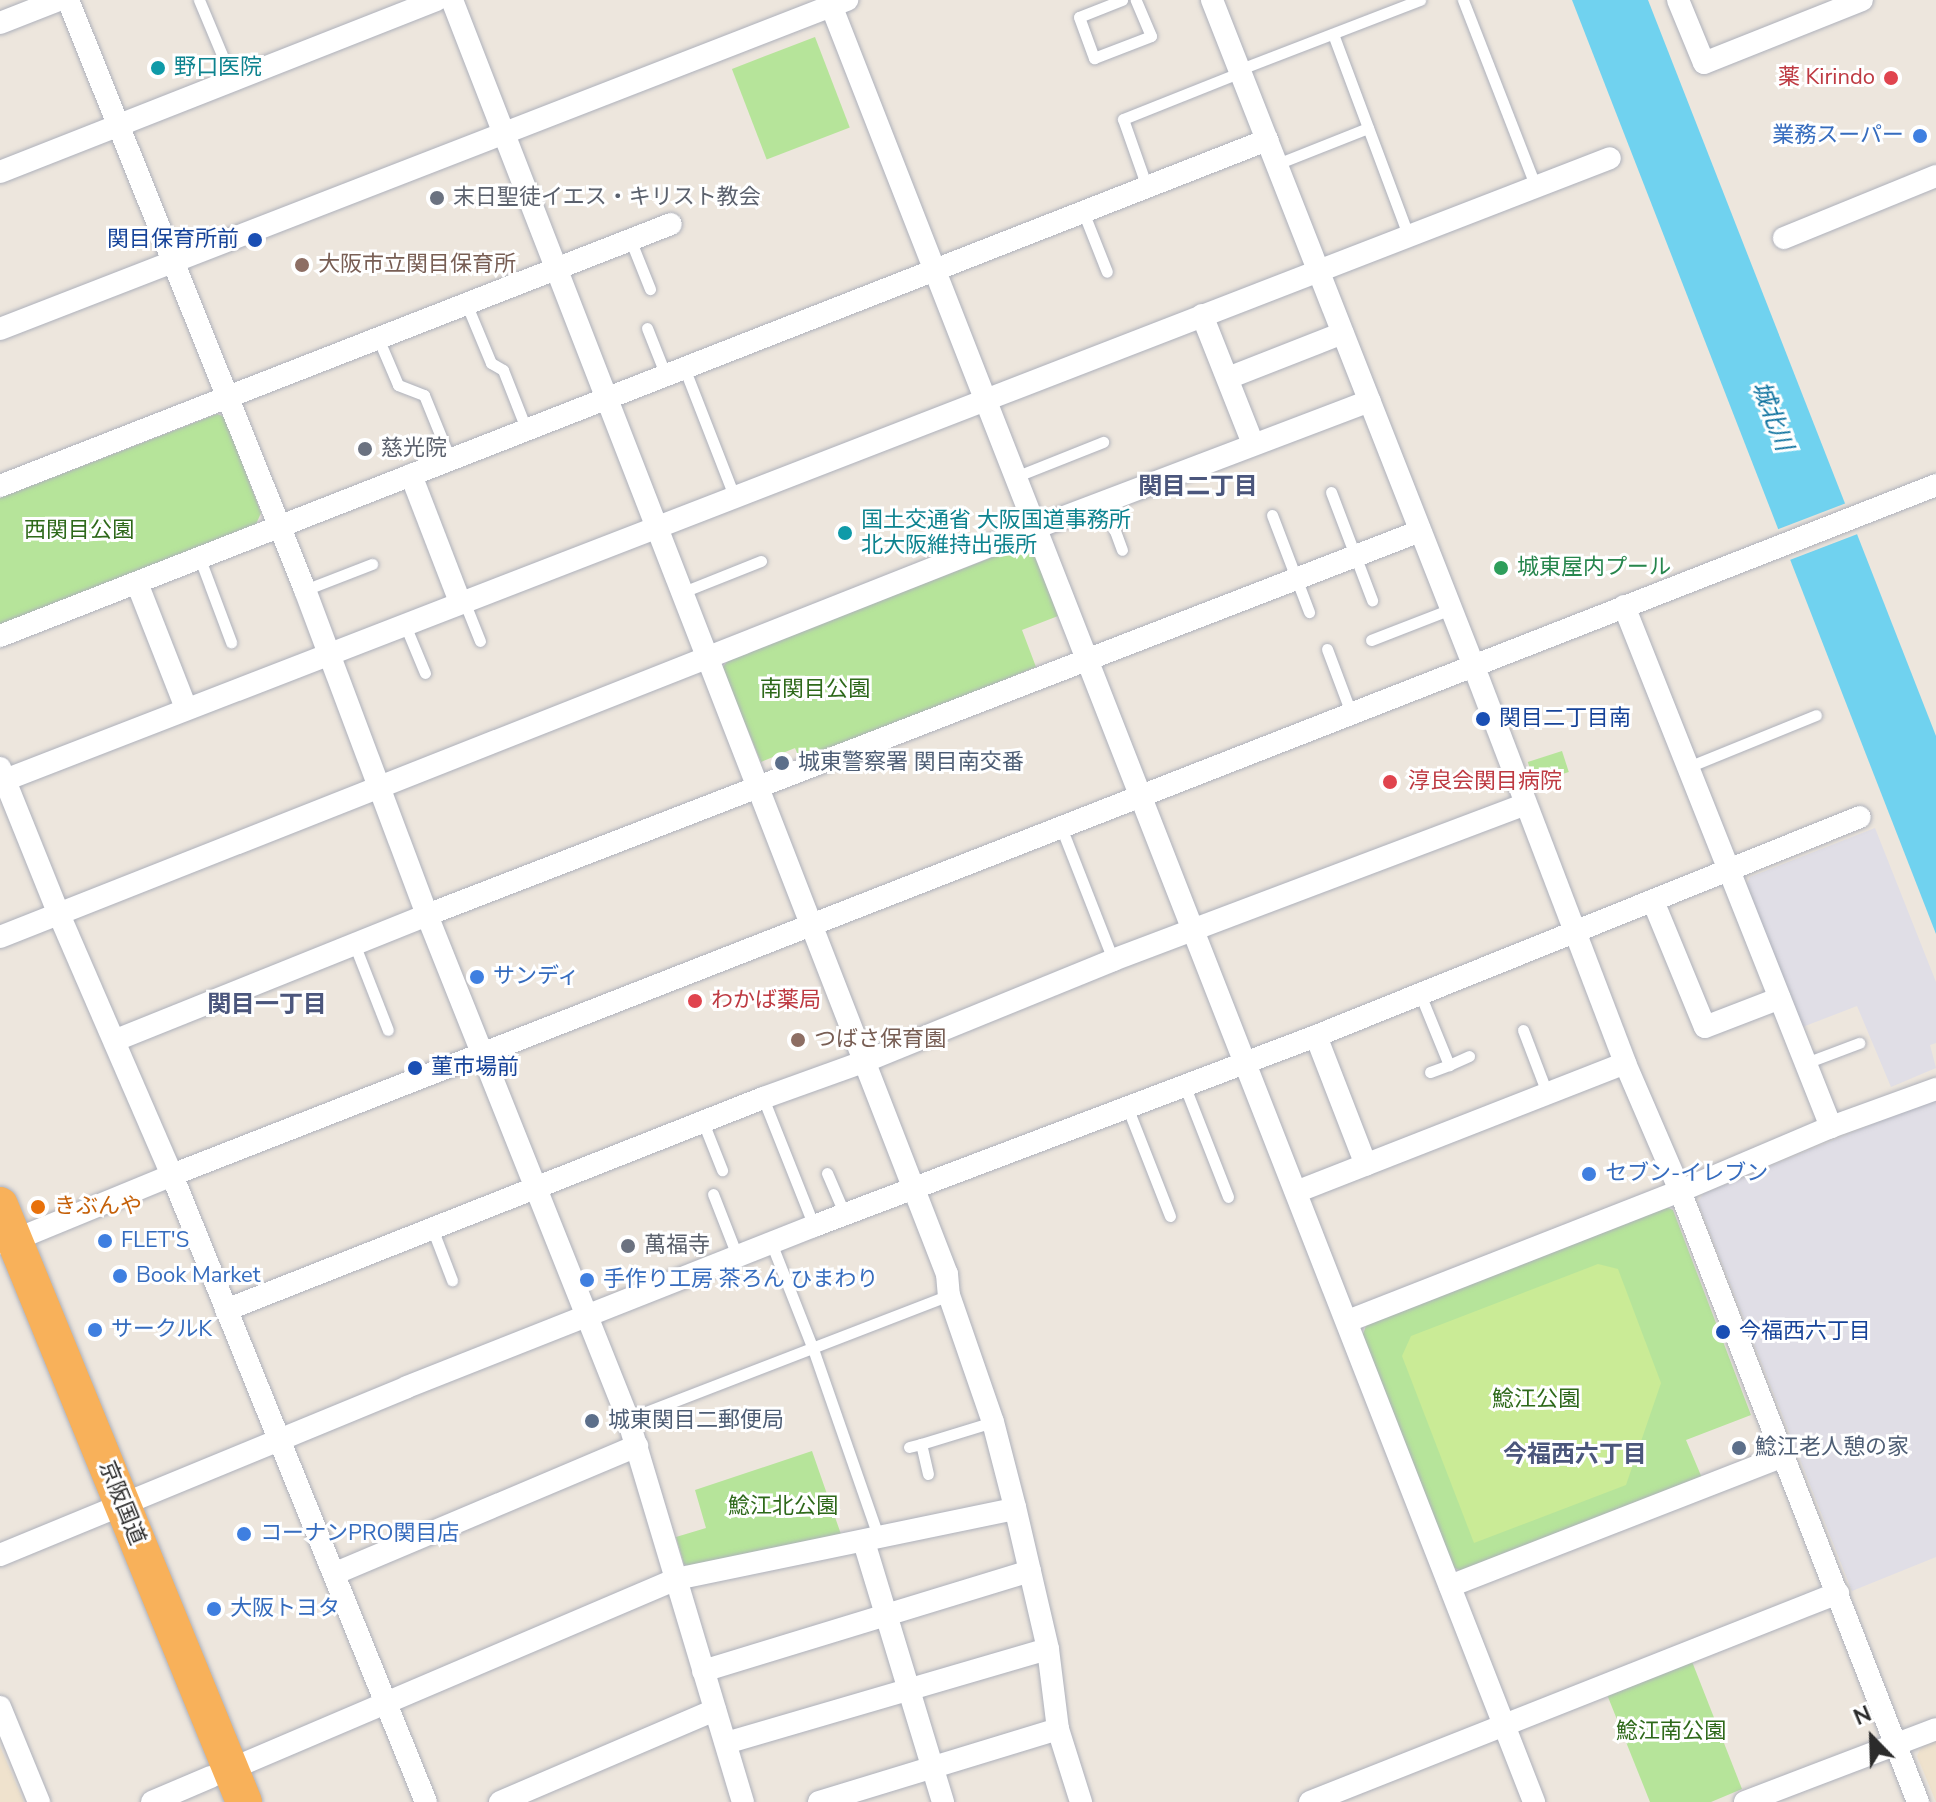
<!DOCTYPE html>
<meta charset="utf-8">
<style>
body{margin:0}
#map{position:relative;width:1936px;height:1802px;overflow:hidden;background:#ede6dd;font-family:"Nunito Sans","Noto Sans JP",sans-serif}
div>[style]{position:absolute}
.industrial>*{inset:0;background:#e0dee6}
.education>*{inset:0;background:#efe2cd}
.green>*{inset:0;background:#b6e49a;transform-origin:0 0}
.pitch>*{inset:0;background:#caeb96}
.water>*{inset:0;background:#70d2ef}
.pier>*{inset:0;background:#ede6dd;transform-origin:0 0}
.roads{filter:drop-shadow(0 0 2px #aeb1bb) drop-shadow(0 0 2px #aeb1bb)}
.service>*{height:11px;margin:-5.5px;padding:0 5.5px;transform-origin:5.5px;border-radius:5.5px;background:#fff}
.minor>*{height:22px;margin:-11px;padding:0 11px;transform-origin:11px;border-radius:11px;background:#fff}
.trunk>*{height:36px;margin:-18px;padding:0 18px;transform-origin:18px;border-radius:18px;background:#f8b15a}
.dots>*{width:22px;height:22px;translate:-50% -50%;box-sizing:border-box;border:4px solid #fff;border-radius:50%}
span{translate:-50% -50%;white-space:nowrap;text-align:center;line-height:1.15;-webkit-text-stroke:6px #fff;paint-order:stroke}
.culture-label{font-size:22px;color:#0d838f}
.left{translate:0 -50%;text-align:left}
.health-label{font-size:22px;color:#be3a42}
.right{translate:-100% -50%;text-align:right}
.shop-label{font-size:22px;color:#366cbe}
.worship-label{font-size:22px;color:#5b616d}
.transit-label{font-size:22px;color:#164399}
.education-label{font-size:22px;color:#785e54}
.park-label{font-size:22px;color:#2e691a}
.leisure-label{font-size:22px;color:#27864d}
.service-label{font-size:22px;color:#4e5e75}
.food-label{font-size:22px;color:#c56008}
.street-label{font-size:22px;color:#2b2b2b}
.water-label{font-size:24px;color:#0d719e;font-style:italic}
.neighbourhood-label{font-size:24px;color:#4b567c;font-weight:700}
.north{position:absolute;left:1832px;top:1698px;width:80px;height:80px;-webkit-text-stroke:6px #fff;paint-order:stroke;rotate:337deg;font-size:22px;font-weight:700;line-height:32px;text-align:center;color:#2b2b2b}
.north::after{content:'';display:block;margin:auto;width:28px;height:36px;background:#2b2b2b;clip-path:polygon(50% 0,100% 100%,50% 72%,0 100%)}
</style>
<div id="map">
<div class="industrial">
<i style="clip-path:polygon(1875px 828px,1936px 982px,1936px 1043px,1930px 1045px,1936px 1068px,1891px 1087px,1857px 1006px,1800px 1028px,1745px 890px,1750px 877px)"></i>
<i style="clip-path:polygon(1936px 1098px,1936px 1557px,1852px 1591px,1698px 1202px,1703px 1194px)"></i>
</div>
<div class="education">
<i style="clip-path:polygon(1936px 1740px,1936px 1802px,1917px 1756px,1922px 1746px)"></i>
<i style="clip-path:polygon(0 1746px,24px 1802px,0 1802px)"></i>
</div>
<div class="green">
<i style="left:815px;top:37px;width:97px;height:89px;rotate:69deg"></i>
<i style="clip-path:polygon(217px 414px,225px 417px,261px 513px,256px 524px,0 625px,0 498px)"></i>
<i style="clip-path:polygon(1019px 547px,1036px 555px,1058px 616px,1022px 630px,1036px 667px,801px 762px,795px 748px,761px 762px,722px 668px,730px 658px)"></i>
<i style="left:1562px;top:751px;width:22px;height:36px;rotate:72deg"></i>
<i style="clip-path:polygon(1664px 1206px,1673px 1210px,1751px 1415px,1686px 1440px,1702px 1478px,1465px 1573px,1449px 1565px,1362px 1337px,1367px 1323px)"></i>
<i style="clip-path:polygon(812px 1451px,843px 1540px,691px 1568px,684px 1564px,676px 1537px,706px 1528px,695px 1490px)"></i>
<i style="clip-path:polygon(1691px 1659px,1742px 1789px,1711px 1802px,1650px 1802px,1606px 1692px)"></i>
</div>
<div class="pitch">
<i style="clip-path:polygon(1598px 1264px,1618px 1269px,1661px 1383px,1626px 1485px,1474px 1543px,1402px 1356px,1411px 1336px)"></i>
</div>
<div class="water">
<i style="clip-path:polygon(1572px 0,1648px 0,1936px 736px,1936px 934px)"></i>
</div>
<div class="pier">
<i style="left:1849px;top:502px;width:33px;height:79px;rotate:69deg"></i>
</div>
<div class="roads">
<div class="service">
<i style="left:199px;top:0;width:86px;rotate:67.3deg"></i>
<i style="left:1122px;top:0;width:46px;rotate:158.4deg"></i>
<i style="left:1079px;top:17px;width:44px;rotate:69.9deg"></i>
<i style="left:1094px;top:58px;width:61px;rotate:-21.1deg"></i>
<i style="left:1151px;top:36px;width:39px;rotate:-113deg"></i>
<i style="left:1463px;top:0;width:201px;rotate:68.7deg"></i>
<i style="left:1333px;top:34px;width:217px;rotate:69.5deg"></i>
<i style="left:1241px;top:69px;width:192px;rotate:-21.1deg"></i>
<i style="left:1277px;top:164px;width:98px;rotate:-21.6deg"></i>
<i style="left:1148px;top:190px;width:75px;rotate:-109.4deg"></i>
<i style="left:1123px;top:119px;width:127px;rotate:-21.7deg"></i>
<i style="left:1084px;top:214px;width:62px;rotate:68.4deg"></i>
<i style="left:630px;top:239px;width:54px;rotate:68.2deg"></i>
<i style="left:466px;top:303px;width:65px;rotate:67.4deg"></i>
<i style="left:491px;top:363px;width:14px;rotate:30deg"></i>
<i style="left:503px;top:370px;width:66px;rotate:68.5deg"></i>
<i style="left:647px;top:328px;width:52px;rotate:68.4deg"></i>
<i style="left:378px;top:338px;width:51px;rotate:66.9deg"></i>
<i style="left:398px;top:385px;width:28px;rotate:21deg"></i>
<i style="left:424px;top:395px;width:69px;rotate:67.9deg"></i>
<i style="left:685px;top:370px;width:137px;rotate:68.7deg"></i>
<i style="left:1015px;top:477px;width:95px;rotate:-21.7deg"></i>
<i style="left:1331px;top:492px;width:116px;rotate:69.2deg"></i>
<i style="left:1104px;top:501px;width:52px;rotate:69.8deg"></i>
<i style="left:1272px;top:515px;width:104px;rotate:69.1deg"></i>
<i style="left:200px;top:559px;width:89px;rotate:69.5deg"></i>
<i style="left:305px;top:590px;width:72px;rotate:-21.2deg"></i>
<i style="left:683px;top:592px;width:84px;rotate:-21.7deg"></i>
<i style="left:464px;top:601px;width:43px;rotate:68.2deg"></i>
<i style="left:405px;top:625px;width:52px;rotate:67.4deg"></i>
<i style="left:1371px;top:640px;width:86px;rotate:-21.2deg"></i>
<i style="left:1327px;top:649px;width:68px;rotate:69.4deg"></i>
<i style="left:1688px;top:767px;width:138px;rotate:-22.1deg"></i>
<i style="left:1061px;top:827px;width:143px;rotate:68.6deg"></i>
<i style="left:355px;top:946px;width:90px;rotate:68.6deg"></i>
<i style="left:1420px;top:994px;width:77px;rotate:67.8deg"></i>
<i style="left:1449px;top:1065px;width:22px;rotate:-24deg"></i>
<i style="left:1523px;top:1030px;width:67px;rotate:69.1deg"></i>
<i style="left:1806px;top:1063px;width:57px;rotate:-20.7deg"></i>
<i style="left:1430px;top:1072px;width:20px;rotate:-20deg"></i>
<i style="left:1185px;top:1087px;width:118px;rotate:68.6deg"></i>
<i style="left:763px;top:1098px;width:138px;rotate:68.3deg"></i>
<i style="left:1128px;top:1109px;width:115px;rotate:68.6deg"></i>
<i style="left:703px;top:1122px;width:52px;rotate:68.4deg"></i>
<i style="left:827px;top:1173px;width:46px;rotate:66.8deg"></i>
<i style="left:713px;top:1194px;width:69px;rotate:68.7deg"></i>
<i style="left:432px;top:1228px;width:56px;rotate:69deg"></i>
<i style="left:772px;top:1245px;width:112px;rotate:68.5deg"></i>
<i style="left:813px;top:1349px;width:200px;rotate:70.8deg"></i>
<i style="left:628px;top:1419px;width:344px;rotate:-21.1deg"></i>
<i style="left:909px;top:1447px;width:12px;rotate:-14deg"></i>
<i style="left:928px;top:1474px;width:31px;rotate:-103deg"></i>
<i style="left:921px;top:1444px;width:75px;rotate:-17deg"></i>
</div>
<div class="minor">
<i style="left:68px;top:0;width:636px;rotate:68.11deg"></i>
<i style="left:305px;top:590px;width:347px;rotate:69.4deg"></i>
<i style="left:427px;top:915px;width:543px;rotate:68.26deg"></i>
<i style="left:628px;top:1419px;width:400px;rotate:73.3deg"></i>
<i style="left:452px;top:0;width:1367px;rotate:68.77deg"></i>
<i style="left:947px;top:1274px;width:21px;rotate:85deg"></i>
<i style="left:949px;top:1295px;width:134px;rotate:70.9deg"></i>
<i style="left:993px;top:1422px;width:88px;rotate:75.5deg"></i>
<i style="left:1015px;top:1507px;width:146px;rotate:76.9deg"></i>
<i style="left:1048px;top:1649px;width:81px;rotate:82.9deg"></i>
<i style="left:1058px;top:1729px;width:77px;rotate:72.5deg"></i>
<i style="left:829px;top:0;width:1935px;rotate:68.63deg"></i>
<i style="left:1212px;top:0;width:717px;rotate:68.55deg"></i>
<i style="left:1474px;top:667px;width:424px;rotate:69.1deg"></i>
<i style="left:1625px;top:1063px;width:139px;rotate:66.7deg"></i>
<i style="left:1680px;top:1191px;width:656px;rotate:68.72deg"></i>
<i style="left:1678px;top:0;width:68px;rotate:67.6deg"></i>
<i style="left:1704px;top:63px;width:170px;rotate:-21.7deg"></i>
<i style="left:0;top:23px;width:63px;rotate:-21.3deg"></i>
<i style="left:0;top:172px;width:469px;rotate:-21.5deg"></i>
<i style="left:1784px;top:238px;width:164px;rotate:-22.2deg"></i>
<i style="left:1202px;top:315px;width:139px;rotate:68.4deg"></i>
<i style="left:0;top:329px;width:909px;rotate:-21.23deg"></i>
<i style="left:1228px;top:378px;width:123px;rotate:-21.4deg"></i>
<i style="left:411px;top:475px;width:136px;rotate:68.9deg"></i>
<i style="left:0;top:486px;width:720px;rotate:-21.33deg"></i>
<i style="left:137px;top:583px;width:134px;rotate:68.6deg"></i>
<i style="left:1624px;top:606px;width:561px;rotate:68.33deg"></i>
<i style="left:0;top:636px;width:1361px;rotate:-21.38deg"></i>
<i style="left:0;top:768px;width:155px;rotate:68.1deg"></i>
<i style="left:58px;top:912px;width:287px;rotate:66.6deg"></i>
<i style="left:172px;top:1175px;width:676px;rotate:67.95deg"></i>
<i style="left:5px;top:780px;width:1721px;rotate:-21.18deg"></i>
<i style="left:1653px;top:901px;width:136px;rotate:67.6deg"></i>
<i style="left:1705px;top:1027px;width:80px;rotate:-21.1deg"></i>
<i style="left:0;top:937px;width:1113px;rotate:-21.56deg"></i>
<i style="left:1035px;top:528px;width:358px;rotate:-20.8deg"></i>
<i style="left:1316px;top:1036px;width:138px;rotate:68.8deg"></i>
<i style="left:116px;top:1040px;width:335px;rotate:-21.9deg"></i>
<i style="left:427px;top:915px;width:1065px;rotate:-21.14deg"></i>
<i style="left:1296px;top:1192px;width:353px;rotate:-21.4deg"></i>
<i style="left:5px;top:1244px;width:181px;rotate:-22.4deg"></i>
<i style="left:172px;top:1175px;width:1894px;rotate:-21.36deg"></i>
<i style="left:226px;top:1310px;width:577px;rotate:-21.54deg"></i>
<i style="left:763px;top:1098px;width:109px;rotate:-19.8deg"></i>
<i style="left:866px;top:1061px;width:267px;rotate:-22.2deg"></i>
<i style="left:1113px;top:960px;width:441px;rotate:-20.7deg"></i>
<i style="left:1348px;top:1321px;width:357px;rotate:-21.4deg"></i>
<i style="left:1680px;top:1191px;width:164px;rotate:-23deg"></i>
<i style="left:1831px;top:1127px;width:112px;rotate:-19.9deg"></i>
<i style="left:864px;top:1542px;width:272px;rotate:73.1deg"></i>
<i style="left:0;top:1555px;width:440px;rotate:-22.4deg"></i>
<i style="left:407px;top:1387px;width:438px;rotate:-21.6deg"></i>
<i style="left:814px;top:1226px;width:537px;rotate:-20.73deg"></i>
<i style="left:1316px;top:1036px;width:586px;rotate:-21.93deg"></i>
<i style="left:336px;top:1573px;width:327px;rotate:-22.9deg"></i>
<i style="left:1450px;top:1586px;width:358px;rotate:-21.3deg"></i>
<i style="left:703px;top:1671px;width:342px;rotate:-17deg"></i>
<i style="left:0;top:1707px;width:103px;rotate:67.7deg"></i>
<i style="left:726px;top:1743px;width:335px;rotate:-16.3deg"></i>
<i style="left:231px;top:1769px;width:484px;rotate:-23.1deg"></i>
<i style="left:676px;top:1579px;width:346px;rotate:-11.7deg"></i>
<i style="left:152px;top:1802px;width:64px;rotate:-23deg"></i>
<i style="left:500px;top:1802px;width:234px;rotate:-23.2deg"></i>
<i style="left:819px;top:1802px;width:250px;rotate:-17deg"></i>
<i style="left:1310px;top:1802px;width:568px;rotate:-21.6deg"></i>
<i style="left:1745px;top:1802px;width:204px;rotate:-20.9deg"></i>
</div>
<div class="trunk">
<i style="left:0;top:1205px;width:645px;rotate:67.77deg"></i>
</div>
</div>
<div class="dots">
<i style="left:158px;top:68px;background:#0f9aa8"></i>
<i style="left:1891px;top:78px;background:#e0444e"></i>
<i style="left:1920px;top:136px;background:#3f7fe0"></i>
<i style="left:437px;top:198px;background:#6b7280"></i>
<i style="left:255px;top:240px;background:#1a4fb4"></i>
<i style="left:302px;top:265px;background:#8d6e63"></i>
<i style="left:365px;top:449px;background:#6b7280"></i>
<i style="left:845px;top:533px;background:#0f9aa8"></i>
<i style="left:1501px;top:568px;background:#2e9e5b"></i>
<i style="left:1483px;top:719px;background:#1a4fb4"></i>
<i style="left:782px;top:763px;background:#5c6f8a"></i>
<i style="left:1390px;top:782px;background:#e0444e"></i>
<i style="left:477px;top:977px;background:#3f7fe0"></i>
<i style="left:695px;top:1001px;background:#e0444e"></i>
<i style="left:798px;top:1040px;background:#8d6e63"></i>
<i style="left:415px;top:1068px;background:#1a4fb4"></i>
<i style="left:1589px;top:1174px;background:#3f7fe0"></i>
<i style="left:38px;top:1207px;background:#e8710a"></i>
<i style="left:105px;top:1241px;background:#3f7fe0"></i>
<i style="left:628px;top:1246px;background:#6b7280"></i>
<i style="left:120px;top:1276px;background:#3f7fe0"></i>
<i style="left:587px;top:1280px;background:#3f7fe0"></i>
<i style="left:95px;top:1330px;background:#3f7fe0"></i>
<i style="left:1723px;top:1332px;background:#1a4fb4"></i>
<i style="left:592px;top:1421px;background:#5c6f8a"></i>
<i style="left:1739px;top:1448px;background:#5c6f8a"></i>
<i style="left:244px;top:1534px;background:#3f7fe0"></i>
<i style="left:214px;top:1609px;background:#3f7fe0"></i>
</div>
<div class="culture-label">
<span class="left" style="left:174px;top:68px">野口医院</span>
<span class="left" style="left:861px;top:533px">国土交通省 大阪国道事務所<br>北大阪維持出張所</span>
</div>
<div class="health-label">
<span class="right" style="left:1875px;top:78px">薬 Kirindo</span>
<span class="left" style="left:1408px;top:782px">淳良会関目病院</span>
<span class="left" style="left:711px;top:1001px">わかば薬局</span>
</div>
<div class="shop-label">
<span class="right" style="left:1904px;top:136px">業務スーパー</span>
<span class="left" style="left:493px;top:977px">サンディ</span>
<span class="left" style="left:1605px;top:1174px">セブン-イレブン</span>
<span class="left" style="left:121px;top:1241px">FLET'S</span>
<span class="left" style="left:136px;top:1276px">Book Market</span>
<span class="left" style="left:603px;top:1280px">手作り工房 茶ろん ひまわり</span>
<span class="left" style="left:111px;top:1330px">サークルK</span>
<span class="left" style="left:260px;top:1534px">コーナンPRO関目店</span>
<span class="left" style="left:230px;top:1609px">大阪トヨタ</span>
</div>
<div class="worship-label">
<span class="left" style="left:453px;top:198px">末日聖徒イエス・キリスト教会</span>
<span class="left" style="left:381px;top:449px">慈光院</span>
<span class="left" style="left:644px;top:1246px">萬福寺</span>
</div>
<div class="transit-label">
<span class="right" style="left:239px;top:240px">関目保育所前</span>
<span class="left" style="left:1499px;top:719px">関目二丁目南</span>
<span class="left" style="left:431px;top:1068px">菫市場前</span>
<span class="left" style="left:1739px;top:1332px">今福西六丁目</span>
</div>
<div class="education-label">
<span class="left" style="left:318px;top:265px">大阪市立関目保育所</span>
<span class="left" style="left:814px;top:1040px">つばさ保育園</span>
</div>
<div class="park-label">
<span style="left:79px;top:531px">西関目公園</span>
<span style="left:815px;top:690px">南関目公園</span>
<span style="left:1536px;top:1400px">鯰江公園</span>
<span style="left:783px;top:1507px">鯰江北公園</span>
<span style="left:1671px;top:1732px">鯰江南公園</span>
</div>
<div class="leisure-label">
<span class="left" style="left:1517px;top:568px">城東屋内プール</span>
</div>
<div class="service-label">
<span class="left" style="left:798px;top:763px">城東警察署 関目南交番</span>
<span class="left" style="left:608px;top:1421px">城東関目二郵便局</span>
<span class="left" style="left:1755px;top:1448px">鯰江老人憩の家</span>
</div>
<div class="food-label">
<span class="left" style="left:54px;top:1207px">きぶんや</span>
</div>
<div class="street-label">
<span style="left:122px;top:1503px;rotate:68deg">京阪国道</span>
</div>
<div class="water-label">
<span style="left:1772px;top:416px;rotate:69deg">城北川</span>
</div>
<div class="neighbourhood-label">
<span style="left:1198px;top:487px">関目二丁目</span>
<span style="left:267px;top:1005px">関目一丁目</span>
<span style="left:1575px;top:1455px">今福西六丁目</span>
</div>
<div class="north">N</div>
</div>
